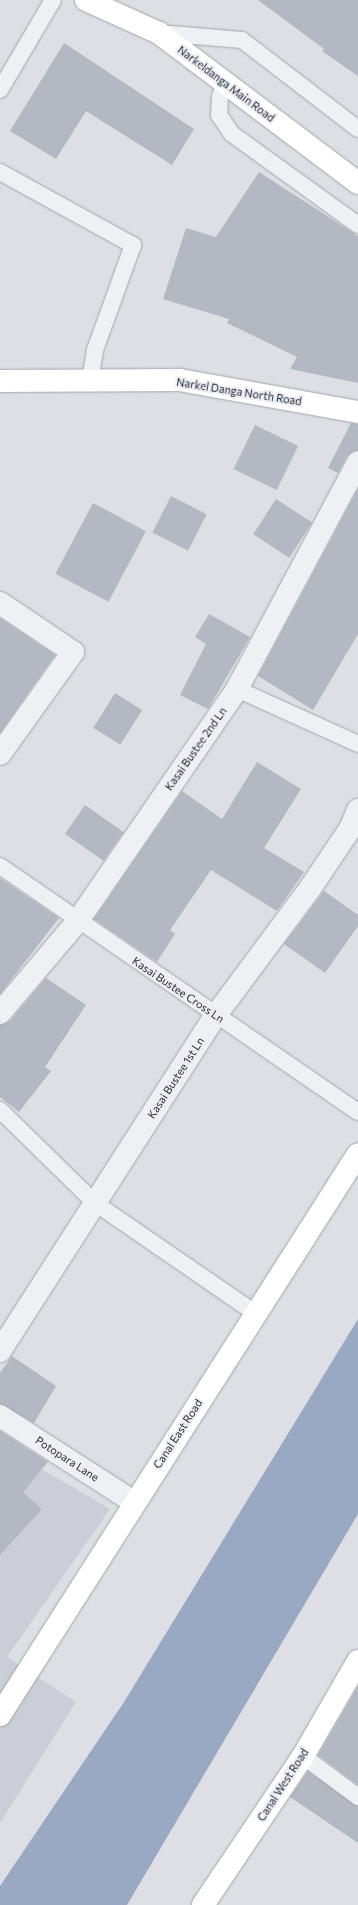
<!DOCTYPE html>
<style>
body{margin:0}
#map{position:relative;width:358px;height:1905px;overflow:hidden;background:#dddfe5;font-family:Commissioner,sans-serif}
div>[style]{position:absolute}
.built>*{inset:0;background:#cbced7}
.water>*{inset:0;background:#9aa9c3}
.building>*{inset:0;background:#b4b8c2;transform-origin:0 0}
.roads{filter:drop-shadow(0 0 1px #a3a6af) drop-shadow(0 0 1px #a3a6af)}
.lane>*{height:16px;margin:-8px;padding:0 8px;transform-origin:8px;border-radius:8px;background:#eff0f4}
.street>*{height:22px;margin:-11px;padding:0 11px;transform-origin:11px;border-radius:11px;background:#eff0f4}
.secondary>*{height:22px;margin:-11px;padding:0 11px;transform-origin:11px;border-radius:11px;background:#fff}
span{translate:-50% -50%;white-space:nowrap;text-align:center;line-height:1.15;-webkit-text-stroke:4px #eceef3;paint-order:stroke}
.street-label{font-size:11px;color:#272c3b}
</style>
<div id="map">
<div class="built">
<i style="clip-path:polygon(29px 1462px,110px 1509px,7px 1657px,76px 1702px,0 1823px,0 1506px)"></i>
</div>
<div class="water">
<i style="clip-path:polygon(358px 1319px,358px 1514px,127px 1905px,0 1905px,0 1886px,124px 1702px)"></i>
</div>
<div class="building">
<i style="clip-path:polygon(258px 0,358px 0,358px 76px,322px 51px,324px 49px)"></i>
<i style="clip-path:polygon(64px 43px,194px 129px,172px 165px,86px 111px,56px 159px,10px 131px)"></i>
<i style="clip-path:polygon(259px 172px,358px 236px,358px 383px,290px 369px,297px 357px,227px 323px,229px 319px,163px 299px,186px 228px,216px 237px)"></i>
<i style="clip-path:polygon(351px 423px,358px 424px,358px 450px,347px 456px,338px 473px,328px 468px)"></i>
<i style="left:255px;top:425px;width:48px;height:49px;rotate:26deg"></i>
<i style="clip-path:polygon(358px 489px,358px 634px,313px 710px,258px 676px)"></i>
<i style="left:171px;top:496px;width:40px;height:41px;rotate:27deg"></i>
<i style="left:276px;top:499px;width:43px;height:42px;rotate:33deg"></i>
<i style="left:93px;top:503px;width:60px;height:80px;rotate:28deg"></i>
<i style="clip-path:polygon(209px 614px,250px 637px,208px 709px,180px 695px,206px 644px,195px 637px)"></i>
<i style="clip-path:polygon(0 618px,55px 655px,0 733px)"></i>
<i style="left:115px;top:693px;width:32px;height:41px;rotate:32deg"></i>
<i style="clip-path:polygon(257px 762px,301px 789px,264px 848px,304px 872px,277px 911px,211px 870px,170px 930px,175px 934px,157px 962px,94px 919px,182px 791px,222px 819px)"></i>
<i style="left:85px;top:805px;width:47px;height:35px;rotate:35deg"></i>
<i style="clip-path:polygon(0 878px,59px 918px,0 994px)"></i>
<i style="clip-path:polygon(324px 891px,358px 915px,358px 926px,325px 973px,284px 944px)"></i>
<i style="clip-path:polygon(46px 978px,86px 1005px,45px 1067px,51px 1071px,19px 1112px,0 1097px,0 1025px,10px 1021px)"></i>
<i style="clip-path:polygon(12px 1356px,56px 1386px,34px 1423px,0 1404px,0 1373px)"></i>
<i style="clip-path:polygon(0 1431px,48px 1462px,23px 1492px,42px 1509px,0 1555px)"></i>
<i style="clip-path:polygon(358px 1686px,358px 1785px,318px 1755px)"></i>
<i style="clip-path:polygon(308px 1771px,358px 1806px,358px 1843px,290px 1797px)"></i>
</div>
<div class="roads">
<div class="lane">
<i style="left:159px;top:33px;width:83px;rotate:4.8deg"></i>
<i style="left:242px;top:40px;width:146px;rotate:37.5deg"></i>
<i style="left:225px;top:83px;width:15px;rotate:110deg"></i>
<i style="left:220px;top:97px;width:18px;rotate:93deg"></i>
<i style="left:219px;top:115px;width:23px;rotate:56deg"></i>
<i style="left:232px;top:134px;width:155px;rotate:35.8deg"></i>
<i style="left:0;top:90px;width:104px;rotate:-59.5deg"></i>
<i style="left:0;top:172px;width:152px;rotate:28.8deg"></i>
<i style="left:133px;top:245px;width:112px;rotate:109.9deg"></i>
<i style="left:95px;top:350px;width:31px;rotate:99deg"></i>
<i style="left:237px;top:689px;width:133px;rotate:24.4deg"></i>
<i style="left:0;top:866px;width:434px;rotate:34.5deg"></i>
<i style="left:0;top:1110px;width:133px;rotate:44.4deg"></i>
<i style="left:95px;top:1203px;width:194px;rotate:34.5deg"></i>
<i style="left:303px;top:1756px;width:69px;rotate:36.7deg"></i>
</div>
<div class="street">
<i style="left:0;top:603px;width:88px;rotate:33.9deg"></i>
<i style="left:73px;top:652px;width:125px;rotate:125.6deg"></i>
<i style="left:0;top:1013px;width:119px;rotate:-49.8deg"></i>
<i style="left:77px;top:922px;width:283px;rotate:-55.5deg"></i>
<i style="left:237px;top:689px;width:257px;rotate:-61.9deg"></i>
<i style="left:0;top:1351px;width:399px;rotate:-57.3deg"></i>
<i style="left:216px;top:1015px;width:159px;rotate:-53.4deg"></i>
<i style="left:311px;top:887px;width:70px;rotate:-56.1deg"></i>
<i style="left:350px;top:829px;width:21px;rotate:-67deg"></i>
<i style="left:0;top:1416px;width:159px;rotate:32.7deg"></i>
</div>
<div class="secondary">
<i style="left:86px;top:0;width:80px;rotate:24.3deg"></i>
<i style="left:159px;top:33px;width:249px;rotate:37deg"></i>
<i style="left:0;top:381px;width:180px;rotate:-0.3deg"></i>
<i style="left:180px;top:380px;width:181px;rotate:10.2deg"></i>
<i style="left:0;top:1715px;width:665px;rotate:-57.46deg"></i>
<i style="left:203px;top:1905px;width:179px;rotate:-56.1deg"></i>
<i style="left:303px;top:1756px;width:110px;rotate:-59.9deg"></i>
</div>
</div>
<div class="street-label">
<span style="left:226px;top:84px;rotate:37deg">Narkeldanga Main Road</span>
<span style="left:239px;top:392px;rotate:9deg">Narkel Danga North Road</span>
<span style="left:196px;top:749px;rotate:-55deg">Kasai Bustee 2nd Ln</span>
<span style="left:178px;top:990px;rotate:34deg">Kasai Bustee Cross Ln</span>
<span style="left:176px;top:1078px;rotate:-57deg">Kasai Bustee 1st Ln</span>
<span style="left:178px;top:1434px;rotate:-57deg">Canal East Road</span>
<span style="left:67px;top:1459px;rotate:33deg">Potopara Lane</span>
<span style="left:283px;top:1785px;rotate:-57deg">Canal West Road</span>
</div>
</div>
